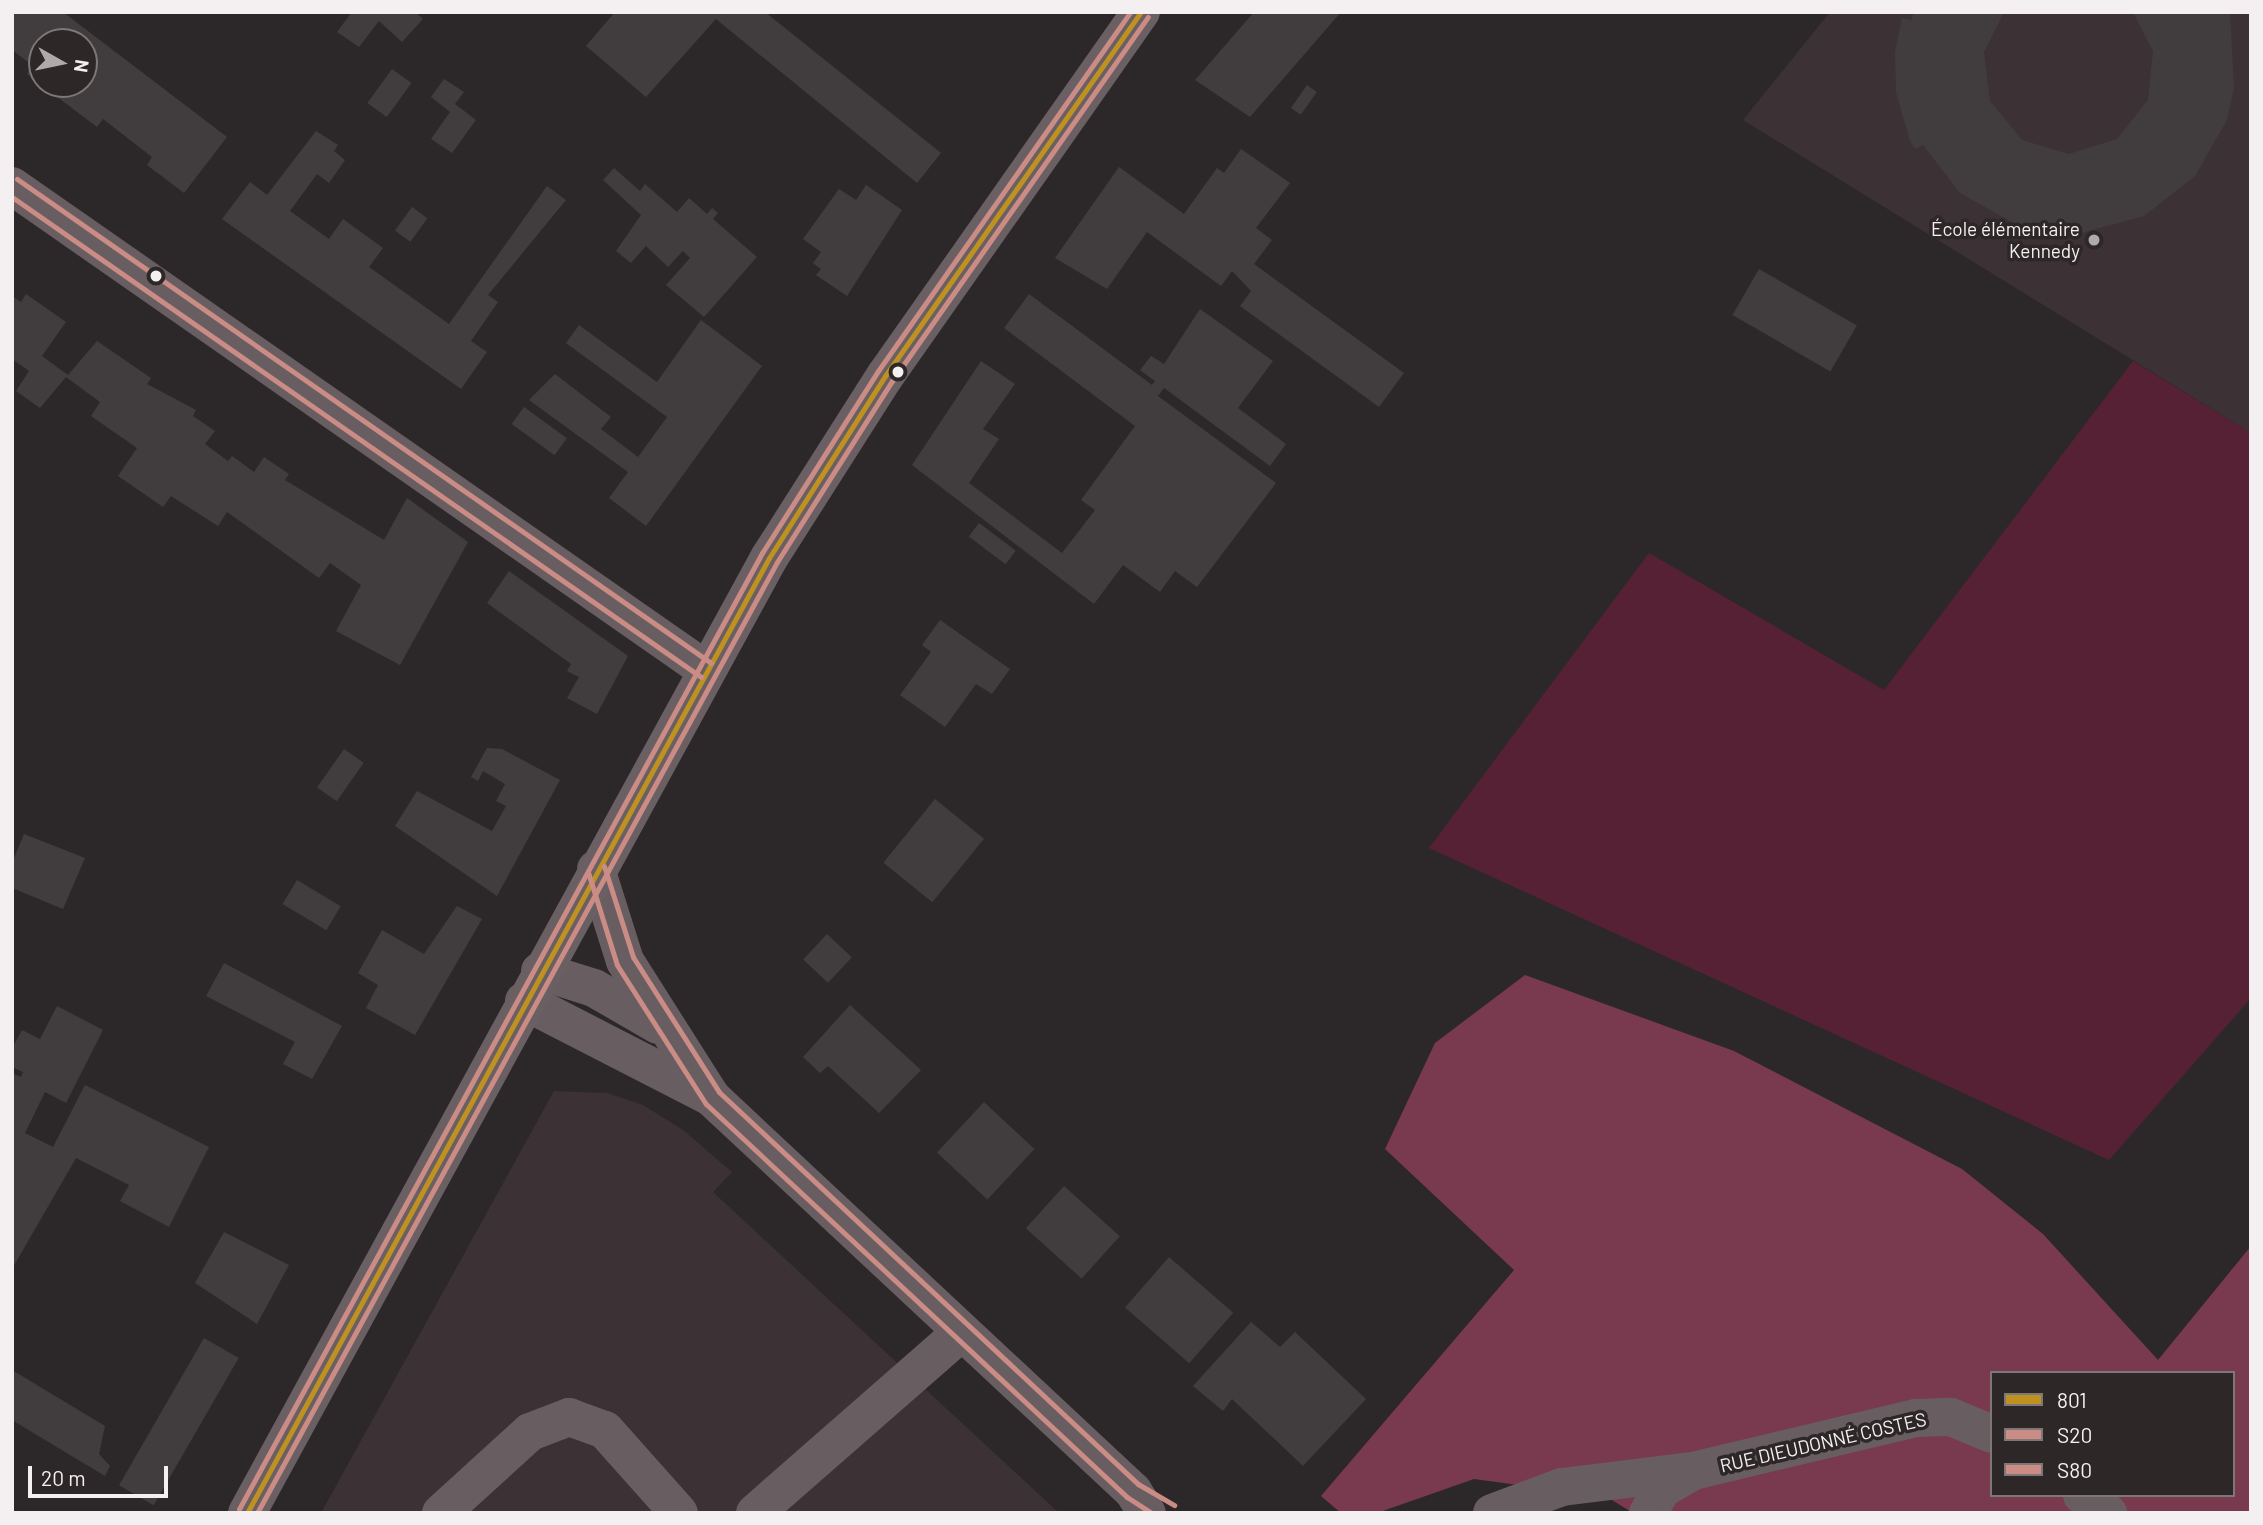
<!DOCTYPE html>
<meta charset="utf-8">
<style>
body{margin:0}
#map{position:relative;width:2263px;height:1525px;overflow:hidden;background:#2c2829;font-family:Barlow,sans-serif}
div>[style]{position:absolute}
.built>*{inset:0;background:#3c3134}
.green>*{inset:0;background:#562134}
.forest>*{inset:0;background:#793a4f}
.building>*{inset:0;background:#413d3e;transform-origin:0 0}
.minor>*{height:38px;margin:-19px;padding:0 19px;transform-origin:19px;border-radius:19px;background:#685e61}
.major>*{height:38px;margin:-19px;padding:0 19px;transform-origin:19px;border-radius:19px;background:#6a5f62}
.bus-1>*{height:5px;margin:-2.5px;padding:0 2.5px;transform-origin:2.5px;border-radius:2.5px;background:#be9120}
.bus-2>*{height:5px;margin:-2.5px;padding:0 2.5px;transform-origin:2.5px;border-radius:2.5px;background:#ca8c84}
.bus-3>*{height:5px;margin:-2.5px;padding:0 2.5px;transform-origin:2.5px;border-radius:2.5px;background:#ca8c84}
.dots>*{width:19px;height:19px;translate:-50% -50%;box-sizing:border-box;border:4px solid #2d2728;border-radius:50%}
span{translate:-50% -50%;white-space:nowrap;text-align:center;line-height:1.15;-webkit-text-stroke:7px #2d2728;paint-order:stroke}
.poi-label{font-size:19px;color:#f4f0f1}
.right{translate:-100% -50%;text-align:right}
.street-label{font-size:19px;color:#f4f0f1}
.frame{position:absolute;inset:0;border:14px solid #f4f0f1;pointer-events:none}
.legend{position:absolute;left:1990px;top:1371px;width:245px;height:126px;box-sizing:border-box;background:#2d2728;border:2px solid #7d7778;margin:0;padding:9px 12px;list-style:none;font-size:21px;color:#f4f0f1}
.legend li{display:flex;align-items:center;gap:14px;height:35px}
.legend b{width:35px;border:2px solid #7d7778}
.north{position:absolute;left:28px;top:28px;width:70px;height:70px;box-sizing:border-box;background:#2d2728;border:2px solid #7d7778;border-radius:50%;rotate:99deg;font-size:19px;font-weight:700;line-height:28px;text-align:center;color:#f4f0f1}
.north::after{content:'';display:block;margin:auto;width:24px;height:32px;background:#aeaaab;clip-path:polygon(50% 0,100% 100%,50% 72%,0 100%)}
.scale{position:absolute;left:28px;top:1466px;width:140px;height:32px;box-sizing:border-box;border:4px solid #f4f0f1;border-top:0;padding-left:9px;font-size:21px;line-height:24px;white-space:nowrap;color:#f4f0f1;-webkit-text-stroke:5px #2d2728;paint-order:stroke}
</style>
<div id="map">
<div class="built">
<i style="clip-path:polygon(1830px 12px,2251px 12px,2251px 433px,1743px 120px)"></i>
<i style="clip-path:polygon(554px 1091px,607px 1093px,643px 1105px,683px 1130px,732px 1172px,713px 1192px,1059px 1513px,321px 1513px)"></i>
</div>
<div class="green">
<i style="clip-path:polygon(2133px 361px,2251px 433px,2251px 998px,2109px 1160px,1429px 848px,1649px 553px,1884px 690px)"></i>
</div>
<div class="forest">
<i style="clip-path:polygon(evenodd,1525px 975px,1734px 1051px,1962px 1169px,2043px 1234px,2158px 1360px,2251px 1246px,2251px 1513px,1633px 1513px,1607px 1497px,1474px 1479px,1377px 1513px,1341px 1513px,1321px 1496px,1514px 1270px,1385px 1149px,1435px 1043px,1525px 975px,1992px 1373px,2233px 1373px,2233px 1495px,1992px 1495px,1992px 1373px)"></i>
</div>
<div class="building">
<i style="clip-path:polygon(evenodd,12px 12px,63px 12px,227px 137px,184px 193px,147px 165px,152px 157px,103px 119px,97px 127px,27px 74px,32px 65px,12px 50px,12px 12px,42px 42px,84px 42px,84px 84px,42px 84px,42px 42px)"></i>
<i style="clip-path:polygon(352px 12px,415px 12px,423px 19px,402px 42px,379px 21px,359px 47px,337px 32px)"></i>
<i style="clip-path:polygon(615px 12px,765px 12px,941px 153px,917px 183px,716px 19px,646px 97px,586px 46px)"></i>
<i style="clip-path:polygon(1254px 12px,1341px 12px,1250px 117px,1195px 80px)"></i>
<i style="clip-path:polygon(1914px 12px,2004px 12px,1984px 52px,1990px 101px,2022px 140px,2069px 154px,2117px 139px,2148px 100px,2153px 51px,2133px 12px,2230px 12px,2234px 88px,2227px 120px,2195px 176px,2144px 216px,2081px 233px,2017px 225px,1960px 193px,1923px 145px,1915px 149px,1910px 141px,1896px 92px,1895px 52px,1902px 18px,1911px 20px)"></i>
<i style="left:392px;top:69px;width:24px;height:42px;rotate:36deg"></i>
<i style="clip-path:polygon(444px 79px,464px 92px,455px 104px,476px 120px,452px 153px,431px 139px,450px 112px,431px 97px)"></i>
<i style="left:1307px;top:85px;width:12px;height:28px;rotate:35deg"></i>
<i style="clip-path:polygon(316px 131px,338px 145px,334px 151px,345px 160px,329px 183px,317px 174px,290px 211px,329px 239px,343px 219px,383px 248px,369px 267px,449px 324px,547px 186px,566px 200px,488px 295px,498px 302px,471px 341px,487px 352px,461px 389px,222px 219px,250px 182px,267px 195px)"></i>
<i style="clip-path:polygon(1241px 149px,1290px 183px,1256px 228px,1272px 240px,1254px 264px,1404px 373px,1379px 407px,1240px 306px,1251px 291px,1232px 271px,1221px 286px,1147px 232px,1107px 289px,1055px 258px,1119px 167px,1184px 214px,1217px 168px,1224px 173px)"></i>
<i style="clip-path:polygon(614px 168px,640px 191px,645px 184px,677px 212px,689px 198px,707px 214px,712px 208px,718px 213px,713px 219px,757px 257px,704px 317px,666px 285px,690px 258px,683px 251px,668px 267px,646px 246px,631px 263px,616px 251px,641px 215px,603px 180px)"></i>
<i style="clip-path:polygon(866px 185px,902px 210px,847px 296px,816px 275px,821px 269px,813px 263px,821px 252px,803px 239px,839px 189px,856px 200px)"></i>
<i style="left:412px;top:207px;width:19px;height:29px;rotate:36deg"></i>
<i style="left:1759px;top:269px;width:113px;height:53px;rotate:30deg"></i>
<i style="clip-path:polygon(26px 294px,66px 322px,42px 356px,68px 375px,97px 341px,151px 378px,147px 384px,196px 410px,193px 416px,215px 431px,205px 444px,228px 461px,232px 456px,254px 472px,264px 457px,289px 474px,285px 480px,384px 540px,407px 498px,468px 542px,400px 665px,336px 631px,361px 585px,330px 563px,319px 578px,227px 512px,218px 526px,171px 496px,163px 507px,118px 476px,137px 448px,91px 416px,100px 402px,66px 377px,40px 408px,16px 391px,29px 371px,12px 359px,12px 296px,21px 302px)"></i>
<i style="clip-path:polygon(1029px 294px,1152px 385px,1155px 381px,1140px 370px,1151px 356px,1164px 364px,1200px 309px,1273px 361px,1238px 408px,1286px 444px,1270px 466px,1164px 388px,1158px 396px,1276px 483px,1197px 587px,1175px 571px,1160px 592px,1123px 565px,1094px 604px,912px 465px,981px 361px,1015px 384px,983px 429px,999px 439px,969px 483px,1062px 553px,1095px 510px,1081px 500px,1135px 426px,1004px 328px)"></i>
<i style="clip-path:polygon(701px 320px,762px 366px,646px 526px,609px 498px,628px 472px,529px 400px,555px 374px,611px 417px,601px 429px,638px 457px,667px 417px,566px 343px,579px 325px,657px 382px)"></i>
<i style="left:524px;top:407px;width:53px;height:21px;rotate:36deg"></i>
<i style="left:979px;top:523px;width:46px;height:17px;rotate:37deg"></i>
<i style="clip-path:polygon(509px 571px,628px 656px,597px 714px,567px 698px,579px 677px,567px 671px,571px 664px,487px 603px)"></i>
<i style="clip-path:polygon(940px 620px,1010px 669px,992px 694px,976px 684px,945px 727px,900px 695px,931px 652px,922px 645px)"></i>
<i style="clip-path:polygon(487px 748px,502px 749px,560px 780px,497px 896px,395px 826px,417px 791px,492px 831px,506px 806px,496px 801px,505px 784px,483px 771px,478px 781px,471px 777px)"></i>
<i style="left:344px;top:749px;width:24px;height:47px;rotate:35deg"></i>
<i style="left:935px;top:799px;width:63px;height:82px;rotate:39deg"></i>
<i style="clip-path:polygon(24px 834px,85px 858px,63px 909px,12px 888px,12px 863px)"></i>
<i style="left:297px;top:880px;width:51px;height:28px;rotate:31deg"></i>
<i style="clip-path:polygon(457px 906px,482px 919px,415px 1035px,366px 1008px,378px 985px,358px 973px,382px 930px,424px 954px)"></i>
<i style="left:827px;top:934px;width:34px;height:35px;rotate:43deg"></i>
<i style="clip-path:polygon(224px 963px,342px 1026px,312px 1079px,283px 1064px,295px 1042px,206px 996px)"></i>
<i style="clip-path:polygon(850px 1005px,921px 1070px,879px 1113px,828px 1066px,820px 1073px,803px 1057px)"></i>
<i style="clip-path:polygon(57px 1006px,103px 1030px,66px 1103px,45px 1092px,25px 1133px,53px 1147px,85px 1085px,209px 1147px,169px 1227px,120px 1201px,129px 1185px,76px 1158px,12px 1269px,12px 1073px,21px 1077px,23px 1072px,12px 1067px,12px 1048px,22px 1030px,40px 1039px)"></i>
<i style="left:984px;top:1102px;width:69px;height:69px;rotate:43deg"></i>
<i style="left:1064px;top:1186px;width:75px;height:57px;rotate:42deg"></i>
<i style="clip-path:polygon(224px 1232px,289px 1265px,257px 1324px,195px 1283px)"></i>
<i style="left:1169px;top:1257px;width:85px;height:67px;rotate:41deg"></i>
<i style="clip-path:polygon(1251px 1322px,1280px 1347px,1295px 1332px,1366px 1399px,1303px 1466px,1232px 1399px,1223px 1411px,1193px 1386px)"></i>
<i style="left:204px;top:1338px;width:40px;height:170px;rotate:30deg"></i>
<i style="clip-path:polygon(12px 1370px,105px 1426px,99px 1454px,110px 1466px,105px 1476px,12px 1420px)"></i>
</div>
<div class="minor">
<i style="left:12px;top:186px;width:846px;rotate:34.89deg"></i>
<i style="left:596px;top:869px;width:96px;rotate:72.5deg"></i>
<i style="left:625px;top:961px;width:162px;rotate:57.6deg"></i>
<i style="left:712px;top:1098px;width:576px;rotate:43.03deg"></i>
<i style="left:1133px;top:1491px;width:26px;rotate:58deg"></i>
<i style="left:540px;top:971px;width:57px;rotate:17.5deg"></i>
<i style="left:594px;top:988px;width:74px;rotate:30deg"></i>
<i style="left:524px;top:1001px;width:208px;rotate:27.2deg"></i>
<i style="left:2082px;top:1495px;width:32px;rotate:35deg"></i>
<i style="left:441px;top:1513px;width:120px;rotate:-42.3deg"></i>
<i style="left:530px;top:1432px;width:42px;rotate:-21deg"></i>
<i style="left:569px;top:1417px;width:38px;rotate:20deg"></i>
<i style="left:605px;top:1430px;width:111px;rotate:48.3deg"></i>
<i style="left:755px;top:1513px;width:275px;rotate:-41.2deg"></i>
<i style="left:1492px;top:1513px;width:75px;rotate:-20.4deg"></i>
<i style="left:1562px;top:1487px;width:132px;rotate:-7deg"></i>
<i style="left:1693px;top:1471px;width:229px;rotate:-13.4deg"></i>
<i style="left:1916px;top:1418px;width:35px;rotate:-2deg"></i>
<i style="left:1951px;top:1417px;width:44px;rotate:22.5deg"></i>
<i style="left:1648px;top:1513px;width:28px;rotate:-60deg"></i>
<i style="left:1662px;top:1489px;width:34px;rotate:-30deg"></i>
</div>
<div class="major">
<i style="left:247px;top:1513px;width:1088px;rotate:-61.34deg"></i>
<i style="left:769px;top:558px;width:216px;rotate:-57.5deg"></i>
<i style="left:885px;top:376px;width:445px;rotate:-54.9deg"></i>
</div>
<div class="bus-1">
<i style="left:247px;top:1513px;width:1088px;rotate:-61.34deg"></i>
<i style="left:769px;top:558px;width:216px;rotate:-57.5deg"></i>
<i style="left:885px;top:376px;width:445px;rotate:-54.9deg"></i>
</div>
<div class="bus-2">
<i style="left:12px;top:197px;width:840px;rotate:34.86deg"></i>
<i style="left:588px;top:872px;width:97px;rotate:72.7deg"></i>
<i style="left:617px;top:965px;width:165px;rotate:57.4deg"></i>
<i style="left:706px;top:1104px;width:576px;rotate:43.03deg"></i>
<i style="left:1127px;top:1497px;width:30px;rotate:33deg"></i>
<i style="left:257px;top:1513px;width:1084px;rotate:-61.33deg"></i>
<i style="left:777px;top:562px;width:214px;rotate:-57.6deg"></i>
<i style="left:892px;top:381px;width:445px;rotate:-54.9deg"></i>
</div>
<div class="bus-3">
<i style="left:17px;top:179px;width:846px;rotate:34.89deg"></i>
<i style="left:604px;top:866px;width:96px;rotate:72.3deg"></i>
<i style="left:633px;top:957px;width:160px;rotate:57.5deg"></i>
<i style="left:719px;top:1092px;width:574px;rotate:43.09deg"></i>
<i style="left:1138px;top:1484px;width:42px;rotate:30.3deg"></i>
<i style="left:239px;top:1509px;width:1090px;rotate:-61.32deg"></i>
<i style="left:762px;top:553px;width:216px;rotate:-57.5deg"></i>
<i style="left:878px;top:371px;width:439px;rotate:-54.9deg"></i>
</div>
<div class="dots">
<i style="left:2094px;top:240px;background:#aeaaab"></i>
<i style="left:156px;top:276px;background:#f4f0f1"></i>
<i style="left:898px;top:372px;background:#f4f0f1"></i>
</div>
<div class="poi-label">
<span class="right" style="left:2080px;top:240px">École élémentaire<br>Kennedy</span>
</div>
<div class="street-label">
<span style="left:1823px;top:1442px;rotate:-13deg">RUE DIEUDONNÉ COSTES</span>
</div>
<div class="frame"></div>
<ul class="legend">
<li><b style="height:9px;background:#be9120"></b>801</li>
<li><b style="height:9px;background:#ca8c84"></b>S20</li>
<li><b style="height:9px;background:#ca8c84"></b>S80</li>
</ul>
<div class="north">N</div>
<div class="scale">20 m</div>
</div>
